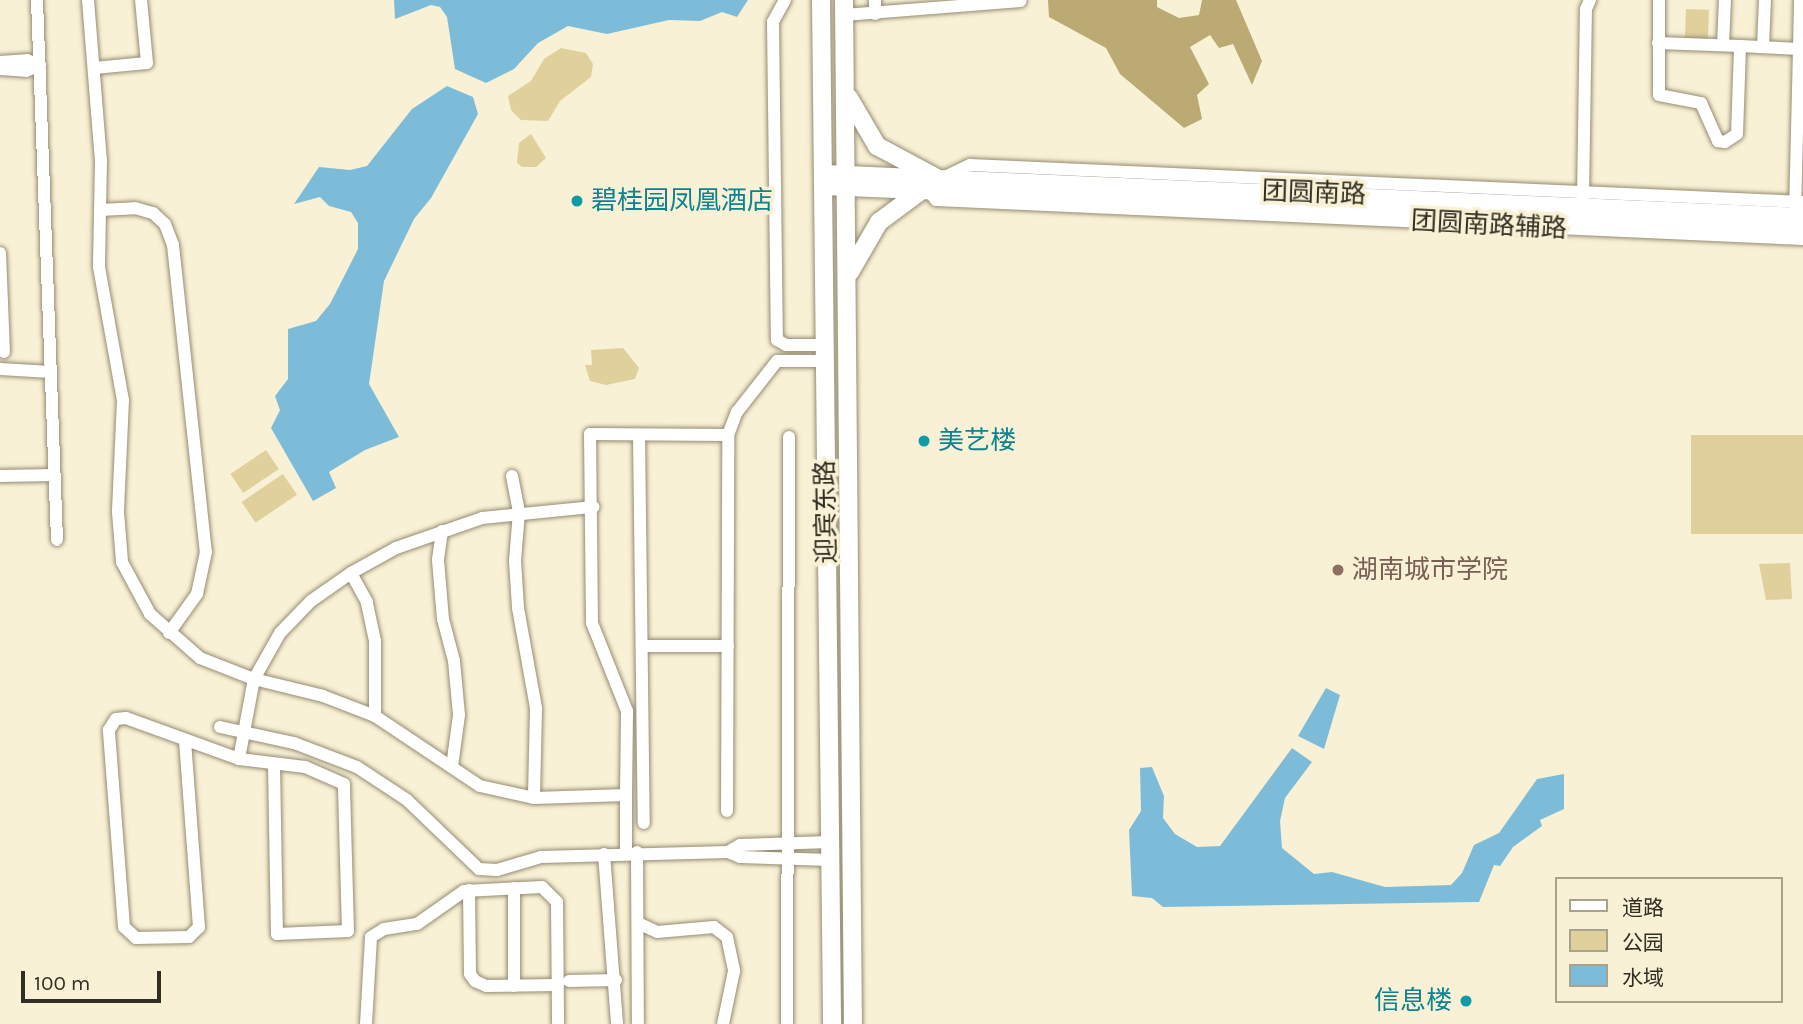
<!DOCTYPE html>
<meta charset="utf-8">
<style>
body{margin:0}
#map{position:relative;width:1803px;height:1024px;overflow:hidden;background:#f9f1d5;font-family:Karla,"Noto Sans SC",sans-serif}
div>[style]{position:absolute}
.green>*{inset:0;background:#e0d09b;transform-origin:0 0}
.forest>*{inset:0;background:#bbaa73}
.water>*{inset:0;background:#7dbcd8}
.roads{filter:drop-shadow(0 0 2px #948c73) drop-shadow(0 0 2px #948c73)}
.minor>*{height:12px;margin:-6px;padding:0 6px;transform-origin:6px;border-radius:6px;background:#fff}
.major>*{height:16px;margin:-8px;padding:0 8px;transform-origin:8px;border-radius:8px;background:#fff}
.highway>*{height:18px;margin:-9px;padding:0 9px;transform-origin:9px;border-radius:9px;background:#fff}
.dots>*{width:19px;height:19px;translate:-50% -50%;box-sizing:border-box;border:4px solid #f9f1d5;border-radius:50%}
span{translate:-50% -50%;white-space:nowrap;text-align:center;line-height:1.15;-webkit-text-stroke:7px #f9f1d5;paint-order:stroke}
.street-label{font-size:26px;color:#312e23}
.culture-label{font-size:26px;color:#0d838f}
.left{translate:0 -50%;text-align:left}
.right{translate:-100% -50%;text-align:right}
.education-label{font-size:26px;color:#785e54}
.legend{position:absolute;left:1555px;top:877px;width:228px;height:126px;box-sizing:border-box;background:#f9f1d5;border:2px solid #a9a38e;margin:0;padding:9px 12px;list-style:none;font-size:21px;color:#312e23}
.legend li{display:flex;align-items:center;gap:14px;height:35px}
.legend b{width:35px;border:2px solid #a9a38e}
.scale{position:absolute;left:21px;top:971px;width:140px;height:32px;box-sizing:border-box;border:4px solid #312e23;border-top:0;padding-left:9px;font-size:21px;line-height:24px;white-space:nowrap;color:#312e23;-webkit-text-stroke:5px #f9f1d5;paint-order:stroke}
</style>
<div id="map">
<div class="green">
<i style="left:1686px;top:9px;width:23px;height:31px;rotate:2deg"></i>
<i style="clip-path:polygon(561px 48px,586px 53px,593px 64px,591px 77px,560px 101px,548px 121px,521px 120px,511px 110px,508px 96px,531px 81px,544px 59px)"></i>
<i style="clip-path:polygon(531px 134px,546px 158px,536px 167px,522px 167px,517px 163px,519px 143px)"></i>
<i style="clip-path:polygon(623px 348px,639px 368px,635px 379px,606px 385px,590px 381px,585px 365px,592px 365px,591px 350px)"></i>
<i style="left:1803px;top:435px;width:99px;height:112px;rotate:90deg"></i>
<i style="left:266px;top:450px;width:23px;height:43px;rotate:56deg"></i>
<i style="left:283px;top:474px;width:25px;height:50px;rotate:56deg"></i>
<i style="clip-path:polygon(1790px 563px,1792px 599px,1766px 600px,1759px 564px)"></i>
</div>
<div class="forest">
<i style="clip-path:polygon(1048px 0,1157px 0,1157px 7px,1179px 18px,1199px 15px,1202px 0,1236px 0,1262px 61px,1252px 85px,1233px 44px,1219px 48px,1210px 35px,1190px 47px,1209px 84px,1197px 95px,1202px 119px,1184px 128px,1120px 74px,1106px 48px,1049px 17px)"></i>
</div>
<div class="water">
<i style="clip-path:polygon(394px 0,748px 0,737px 17px,722px 12px,700px 21px,669px 20px,607px 34px,568px 26px,538px 43px,514px 69px,486px 83px,455px 69px,447px 17px,440px 7px,431px 5px,395px 19px)"></i>
<i style="clip-path:polygon(447px 86px,473px 97px,478px 114px,431px 198px,414px 219px,384px 281px,369px 384px,399px 437px,365px 450px,329px 472px,336px 488px,313px 501px,271px 428px,280px 410px,275px 396px,288px 379px,288px 329px,316px 321px,330px 304px,358px 249px,358px 223px,351px 212px,329px 206px,320px 197px,294px 204px,319px 167px,350px 170px,367px 166px,412px 109px)"></i>
<i style="clip-path:polygon(1326px 688px,1340px 695px,1324px 749px,1298px 736px)"></i>
<i style="clip-path:polygon(1292px 748px,1312px 762px,1285px 798px,1280px 821px,1282px 848px,1314px 874px,1332px 872px,1385px 887px,1451px 885px,1462px 873px,1474px 845px,1499px 833px,1537px 779px,1564px 774px,1564px 809px,1540px 820px,1542px 826px,1513px 847px,1500px 866px,1494px 865px,1479px 902px,1163px 907px,1152px 898px,1132px 896px,1129px 830px,1141px 811px,1140px 768px,1152px 767px,1164px 796px,1163px 818px,1175px 834px,1197px 847px,1220px 846px)"></i>
</div>
<div class="roads">
<div class="minor">
<i style="left:37px;top:0;width:540px;rotate:87.88deg"></i>
<i style="left:88px;top:0;width:161px;rotate:85.4deg"></i>
<i style="left:101px;top:160px;width:107px;rotate:91.1deg"></i>
<i style="left:99px;top:267px;width:135px;rotate:79.8deg"></i>
<i style="left:123px;top:400px;width:112px;rotate:92.6deg"></i>
<i style="left:118px;top:512px;width:50px;rotate:85.4deg"></i>
<i style="left:122px;top:562px;width:59px;rotate:61.7deg"></i>
<i style="left:150px;top:614px;width:67px;rotate:41.3deg"></i>
<i style="left:200px;top:658px;width:58px;rotate:21.3deg"></i>
<i style="left:254px;top:679px;width:71px;rotate:13.8deg"></i>
<i style="left:323px;top:696px;width:56px;rotate:21deg"></i>
<i style="left:375px;top:716px;width:126px;rotate:33.7deg"></i>
<i style="left:480px;top:786px;width:55px;rotate:12.5deg"></i>
<i style="left:534px;top:798px;width:92px;rotate:-1.9deg"></i>
<i style="left:626px;top:795px;width:84px;rotate:-89.3deg"></i>
<i style="left:627px;top:711px;width:95px;rotate:-111.7deg"></i>
<i style="left:592px;top:623px;width:189px;rotate:-90.6deg"></i>
<i style="left:590px;top:434px;width:138px;rotate:0.4deg"></i>
<i style="left:728px;top:435px;width:25px;rotate:-69deg"></i>
<i style="left:737px;top:412px;width:65px;rotate:-51.9deg"></i>
<i style="left:777px;top:361px;width:47px"></i>
<i style="left:785px;top:0;width:25px;rotate:119deg"></i>
<i style="left:773px;top:22px;width:318px;rotate:89.3deg"></i>
<i style="left:777px;top:340px;width:10px;rotate:29deg"></i>
<i style="left:786px;top:345px;width:38px"></i>
<i style="left:1659px;top:0;width:95px;rotate:90deg"></i>
<i style="left:1659px;top:95px;width:43px;rotate:10.8deg"></i>
<i style="left:1701px;top:103px;width:42px;rotate:65.9deg"></i>
<i style="left:1718px;top:141px;width:7px;rotate:8deg"></i>
<i style="left:1725px;top:142px;width:14px;rotate:-34deg"></i>
<i style="left:1737px;top:134px;width:88px;rotate:-88deg"></i>
<i style="left:1740px;top:46px;width:59px;rotate:2.9deg"></i>
<i style="left:1799px;top:49px;width:159px;rotate:91.4deg"></i>
<i style="left:875px;top:14px;width:14px;rotate:-90deg"></i>
<i style="left:844px;top:15px;width:177px;rotate:-4.5deg"></i>
<i style="left:1658px;top:43px;width:82px;rotate:2.1deg"></i>
<i style="left:1723px;top:45px;width:45px;rotate:-87.5deg"></i>
<i style="left:1763px;top:47px;width:47px;rotate:-87.6deg"></i>
<i style="left:1799px;top:49px;width:49px;rotate:-88.8deg"></i>
<i style="left:0;top:62px;width:27px;rotate:-4deg"></i>
<i style="left:27px;top:60px;width:14px;rotate:21deg"></i>
<i style="left:94px;top:68px;width:53px;rotate:-5.4deg"></i>
<i style="left:147px;top:63px;width:63px;rotate:-95.4deg"></i>
<i style="left:0;top:69px;width:26px;rotate:4deg"></i>
<i style="left:26px;top:71px;width:15px;rotate:-23deg"></i>
<i style="left:943px;top:178px;width:30px;rotate:-26deg"></i>
<i style="left:970px;top:165px;width:834px;rotate:2.54deg"></i>
<i style="left:928px;top:190px;width:13px;rotate:51deg"></i>
<i style="left:936px;top:200px;width:868px;rotate:2.58deg"></i>
<i style="left:1583px;top:197px;width:188px;rotate:-89.1deg"></i>
<i style="left:1586px;top:9px;width:10px;rotate:-66deg"></i>
<i style="left:100px;top:210px;width:35px;rotate:-3deg"></i>
<i style="left:135px;top:208px;width:19px;rotate:16deg"></i>
<i style="left:153px;top:213px;width:16px;rotate:43deg"></i>
<i style="left:165px;top:224px;width:22px;rotate:69deg"></i>
<i style="left:173px;top:245px;width:309px;rotate:83.9deg"></i>
<i style="left:206px;top:552px;width:43px;rotate:102.1deg"></i>
<i style="left:197px;top:594px;width:48px;rotate:125.7deg"></i>
<i style="left:0;top:253px;width:99px;rotate:87.7deg"></i>
<i style="left:0;top:369px;width:51px;rotate:3.4deg"></i>
<i style="left:639px;top:435px;width:388px;rotate:89.3deg"></i>
<i style="left:0;top:476px;width:54px;rotate:-1.1deg"></i>
<i style="left:512px;top:476px;width:37px;rotate:79deg"></i>
<i style="left:519px;top:512px;width:49px;rotate:94.7deg"></i>
<i style="left:515px;top:561px;width:47px;rotate:86.3deg"></i>
<i style="left:518px;top:608px;width:102px;rotate:79.8deg"></i>
<i style="left:536px;top:708px;width:90px;rotate:91.3deg"></i>
<i style="left:442px;top:531px;width:29px;rotate:98deg"></i>
<i style="left:438px;top:560px;width:59px;rotate:85.2deg"></i>
<i style="left:443px;top:619px;width:43px;rotate:75.3deg"></i>
<i style="left:454px;top:661px;width:54px;rotate:84.7deg"></i>
<i style="left:459px;top:715px;width:52px;rotate:97.7deg"></i>
<i style="left:642px;top:646px;width:86px"></i>
<i style="left:375px;top:716px;width:75px;rotate:-90deg"></i>
<i style="left:375px;top:641px;width:40px;rotate:-102deg"></i>
<i style="left:367px;top:602px;width:33px;rotate:-119deg"></i>
<i style="left:351px;top:573px;width:51px;rotate:-29.1deg"></i>
<i style="left:396px;top:548px;width:91px;rotate:-19.2deg"></i>
<i style="left:482px;top:518px;width:112px;rotate:-5.7deg"></i>
<i style="left:220px;top:727px;width:76px;rotate:12.2deg"></i>
<i style="left:294px;top:743px;width:67px;rotate:20.9deg"></i>
<i style="left:357px;top:767px;width:60px;rotate:33.4deg"></i>
<i style="left:407px;top:800px;width:100px;rotate:43.8deg"></i>
<i style="left:479px;top:869px;width:18px;rotate:3deg"></i>
<i style="left:497px;top:870px;width:46px;rotate:-16.5deg"></i>
<i style="left:541px;top:857px;width:187px;rotate:-1.5deg"></i>
<i style="left:185px;top:741px;width:187px;rotate:85.7deg"></i>
<i style="left:199px;top:927px;width:14px;rotate:135deg"></i>
<i style="left:189px;top:937px;width:53px;rotate:178.9deg"></i>
<i style="left:136px;top:938px;width:16px;rotate:-137deg"></i>
<i style="left:124px;top:927px;width:198px;rotate:-94.4deg"></i>
<i style="left:109px;top:730px;width:13px;rotate:-58deg"></i>
<i style="left:116px;top:719px;width:10px;rotate:-6deg"></i>
<i style="left:126px;top:718px;width:120px;rotate:19.9deg"></i>
<i style="left:274px;top:765px;width:169px;rotate:89deg"></i>
<i style="left:277px;top:934px;width:71px;rotate:-2.4deg"></i>
<i style="left:348px;top:931px;width:147px;rotate:-91.6deg"></i>
<i style="left:344px;top:784px;width:43px;rotate:-156.4deg"></i>
<i style="left:305px;top:767px;width:66px;rotate:-173.1deg"></i>
<i style="left:239px;top:759px;width:81px;rotate:-79.4deg"></i>
<i style="left:254px;top:679px;width:53px;rotate:-60.5deg"></i>
<i style="left:280px;top:633px;width:45px;rotate:-45.9deg"></i>
<i style="left:311px;top:601px;width:49px;rotate:-35deg"></i>
<i style="left:727px;top:811px;width:376px;rotate:-89.8deg"></i>
<i style="left:830px;top:842px;width:90px;rotate:178.1deg"></i>
<i style="left:740px;top:845px;width:14px;rotate:150deg"></i>
<i style="left:728px;top:852px;width:13px;rotate:23deg"></i>
<i style="left:740px;top:857px;width:90px;rotate:1.9deg"></i>
<i style="left:626px;top:852px;width:57px;rotate:-90deg"></i>
<i style="left:637px;top:852px;width:172px;rotate:89.7deg"></i>
<i style="left:604px;top:854px;width:170px;rotate:85.6deg"></i>
<i style="left:514px;top:888px;width:98px;rotate:90deg"></i>
<i style="left:469px;top:890px;width:84px;rotate:89.3deg"></i>
<i style="left:470px;top:974px;width:9px;rotate:54deg"></i>
<i style="left:475px;top:981px;width:12px;rotate:24deg"></i>
<i style="left:486px;top:986px;width:72px;rotate:-0.8deg"></i>
<i style="left:638px;top:923px;width:21px;rotate:25deg"></i>
<i style="left:657px;top:932px;width:57px;rotate:-5deg"></i>
<i style="left:714px;top:927px;width:16px;rotate:38deg"></i>
<i style="left:727px;top:937px;width:35px;rotate:78deg"></i>
<i style="left:734px;top:971px;width:54px;rotate:101.7deg"></i>
<i style="left:569px;top:981px;width:47px;rotate:-1.2deg"></i>
<i style="left:366px;top:1024px;width:87px;rotate:-86.7deg"></i>
<i style="left:371px;top:937px;width:15px;rotate:-32deg"></i>
<i style="left:384px;top:929px;width:33px;rotate:-9deg"></i>
<i style="left:417px;top:924px;width:57px;rotate:-35.1deg"></i>
<i style="left:464px;top:891px;width:78px;rotate:-2.9deg"></i>
<i style="left:542px;top:887px;width:21px;rotate:45deg"></i>
<i style="left:557px;top:902px;width:122px;rotate:89.5deg"></i>
<i style="left:787px;top:1024px;width:587px;rotate:-89.8deg"></i>
</div>
<div class="major">
<i style="left:824px;top:173px;width:980px;rotate:2.51deg"></i>
<i style="left:824px;top:187px;width:980px;rotate:2.4deg"></i>
</div>
<div class="highway">
<i style="left:821px;top:0;width:1024px;rotate:89.38deg"></i>
<i style="left:844px;top:0;width:1024px;rotate:89.5deg"></i>
<i style="left:849px;top:98px;width:56px;rotate:59.7deg"></i>
<i style="left:877px;top:146px;width:66px;rotate:28.1deg"></i>
<i style="left:850px;top:272px;width:58px;rotate:-59.9deg"></i>
<i style="left:879px;top:222px;width:54px;rotate:-36.7deg"></i>
</div>
</div>
<div class="dots">
<i style="left:577px;top:201px;background:#0f9aa8"></i>
<i style="left:924px;top:441px;background:#0f9aa8"></i>
<i style="left:1338px;top:570px;background:#8d6e63"></i>
<i style="left:1466px;top:1001px;background:#0f9aa8"></i>
</div>
<div class="street-label">
<span style="left:1314px;top:193px;rotate:2deg">团圆南路</span>
<span style="left:1489px;top:225px;rotate:3deg">团圆南路辅路</span>
<span style="left:826px;top:512px;rotate:-91deg">迎宾东路</span>
</div>
<div class="culture-label">
<span class="left" style="left:591px;top:201px">碧桂园凤凰酒店</span>
<span class="left" style="left:938px;top:441px">美艺楼</span>
<span class="right" style="left:1452px;top:1001px">信息楼</span>
</div>
<div class="education-label">
<span class="left" style="left:1352px;top:570px">湖南城市学院</span>
</div>
<ul class="legend">
<li><b style="height:9px;background:#fff"></b>道路</li>
<li><b style="height:19px;background:#e0d09b"></b>公园</li>
<li><b style="height:19px;background:#7dbcd8"></b>水域</li>
</ul>
<div class="scale">100 m</div>
</div>
